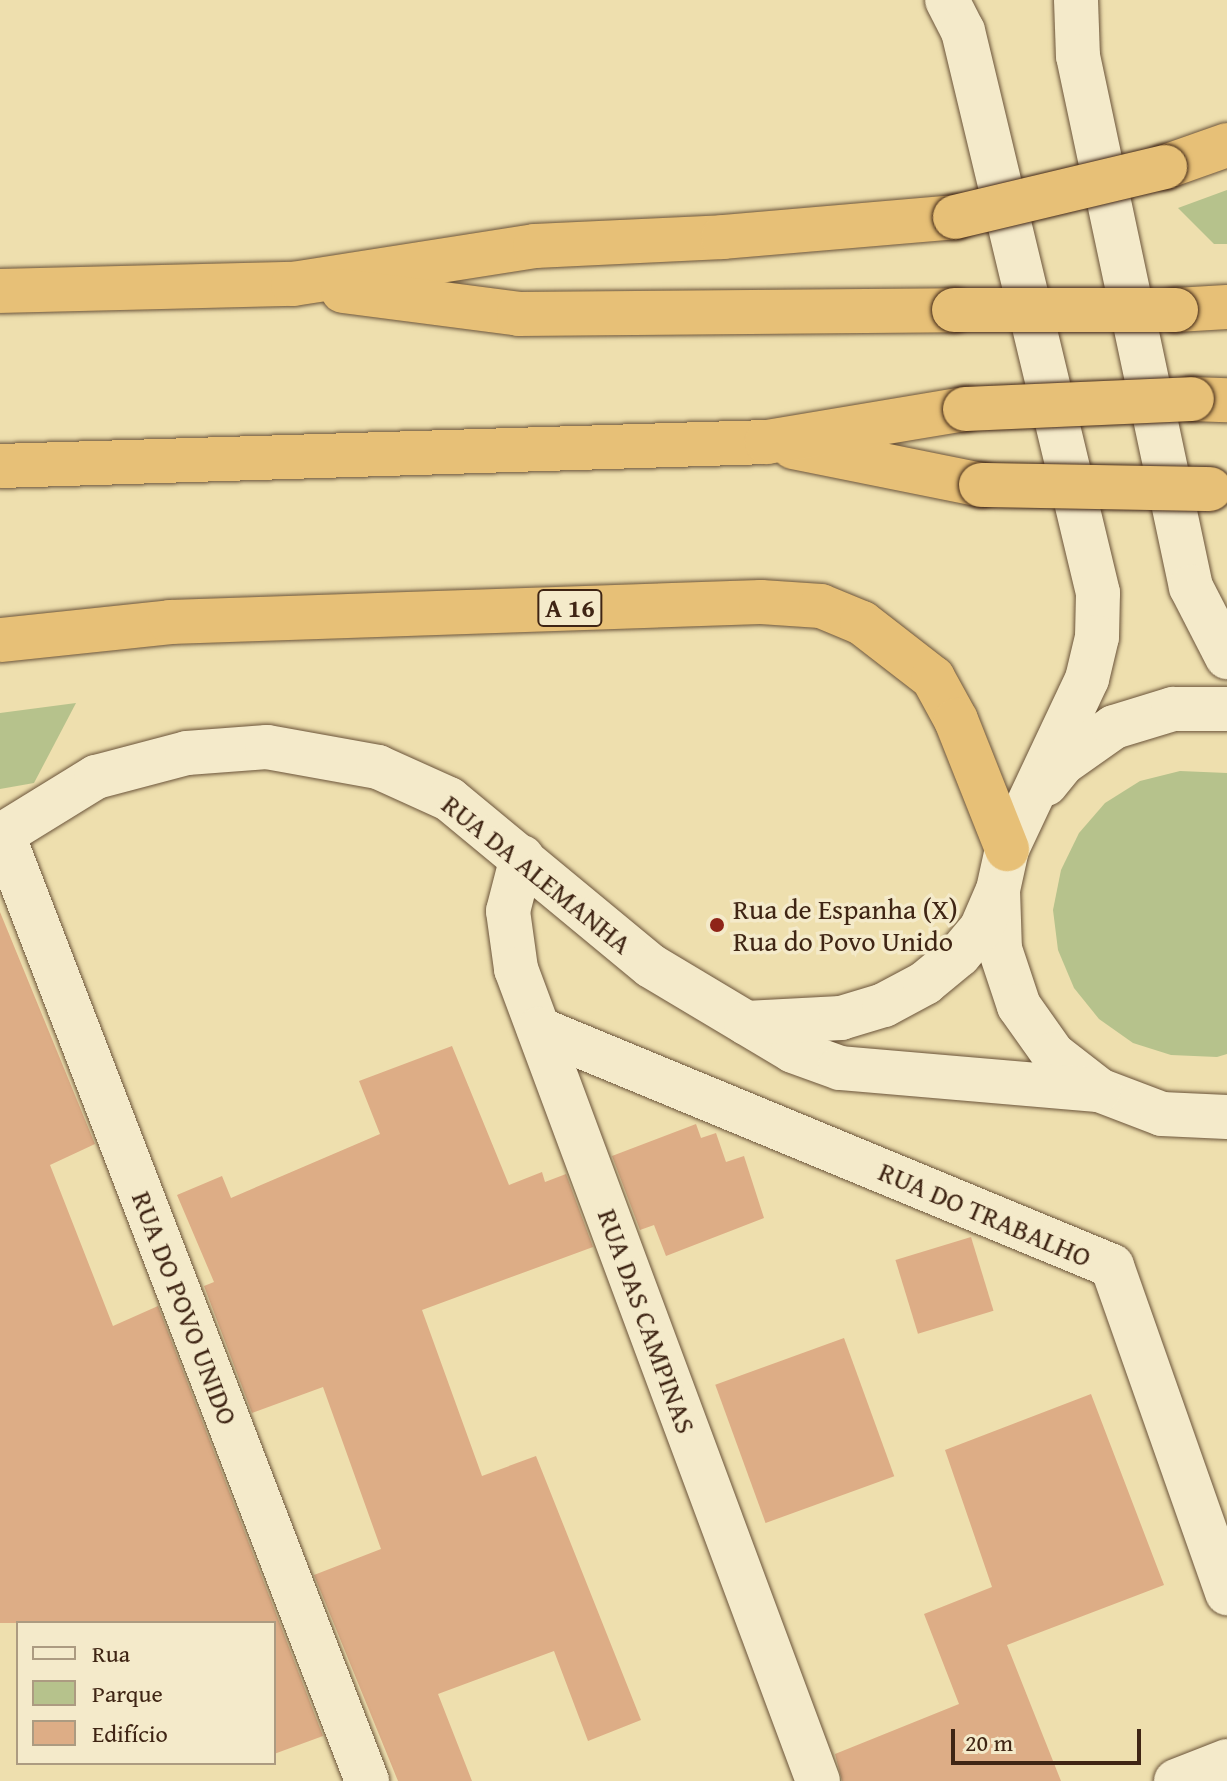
<!DOCTYPE html>
<meta charset="utf-8">
<style>
body{margin:0}
#map{position:relative;width:1227px;height:1781px;overflow:hidden;background:#eedfae;font-family:"Gentium Book Plus",serif}
div>[style]{position:absolute}
.green>*{inset:0;background:#b6c28c}
.building>*{inset:0;background:#ddad86;transform-origin:0 0}
.roads{filter:drop-shadow(0 0 2px #6b543a) drop-shadow(0 0 2px #6b543a)}
.minor>*{height:44px;margin:-22px;padding:0 22px;transform-origin:22px;border-radius:22px;background:#f4eaca}
.highway>*{height:44px;margin:-22px;padding:0 22px;transform-origin:22px;border-radius:22px;background:#e7c077}
.bridges{filter:drop-shadow(0 0 2px #3f2514) drop-shadow(0 0 2px #3f2514)}
.highway-bridge>*{height:44px;margin:-22px;padding:0 22px;transform-origin:22px;border-radius:22px;background:#e7c077}
.dots>*{width:22px;height:22px;translate:-50% -50%;box-sizing:border-box;border:4px solid #f4eaca;border-radius:50%}
span{translate:-50% -50%;white-space:nowrap;text-align:center;line-height:1.15;-webkit-text-stroke:7px #f4eaca;paint-order:stroke}
.shield-label span{padding:2px 6px;background:#f4eaca;border:2px solid;border-radius:6px;-webkit-text-stroke-width:0}
.shield-label{font-size:26px;color:#3f2514;font-weight:700}
.street-label{font-size:28px;color:#3f2514}
.poi-label{font-size:28px;color:#3f2514}
.left{translate:0 -50%;text-align:left}
.legend{position:absolute;left:16px;top:1621px;width:260px;height:144px;box-sizing:border-box;background:#f4eaca;border:2px solid #ac9b81;margin:0;padding:10px 14px;list-style:none;font-size:24px;color:#3f2514}
.legend li{display:flex;align-items:center;gap:16px;height:40px}
.legend b{width:40px;border:2px solid #ac9b81}
.scale{position:absolute;left:951px;top:1729px;width:190px;height:36px;box-sizing:border-box;border:4px solid #3f2514;border-top:0;padding-left:10px;font-size:24px;line-height:28px;white-space:nowrap;color:#3f2514;-webkit-text-stroke:6px #f4eaca;paint-order:stroke}
</style>
<div id="map">
<div class="green">
<i style="clip-path:polygon(1227px 190px,1227px 244px,1214px 244px,1178px 208px)"></i>
<i style="clip-path:polygon(76px 703px,34px 783px,0 789px,0 713px)"></i>
<i style="clip-path:polygon(1180px 771px,1227px 773px,1227px 1054px,1217px 1057px,1171px 1055px,1133px 1043px,1099px 1019px,1074px 988px,1058px 950px,1053px 910px,1061px 870px,1079px 833px,1105px 803px,1140px 781px)"></i>
</div>
<div class="building">
<i style="clip-path:polygon(0 912px,95px 1144px,50px 1165px,113px 1326px,158px 1306px,323px 1736px,274px 1754px,274px 1623px,0 1623px)"></i>
<i style="clip-path:polygon(452px 1046px,509px 1185px,542px 1172px,545px 1182px,566px 1174px,593px 1247px,422px 1310px,482px 1476px,536px 1456px,641px 1720px,588px 1741px,554px 1651px,438px 1694px,472px 1781px,398px 1781px,314px 1575px,381px 1549px,323px 1387px,252px 1413px,204px 1286px,214px 1282px,177px 1195px,222px 1176px,231px 1198px,380px 1134px,359px 1081px)"></i>
<i style="clip-path:polygon(696px 1124px,701px 1138px,716px 1133px,726px 1162px,744px 1156px,764px 1218px,666px 1256px,654px 1225px,640px 1230px,612px 1156px)"></i>
<i style="left:971px;top:1237px;width:77px;height:79px;rotate:73deg"></i>
<i style="left:844px;top:1338px;width:147px;height:137px;rotate:70deg"></i>
<i style="clip-path:polygon(1091px 1394px,1164px 1585px,1007px 1645px,1061px 1781px,842px 1781px,835px 1754px,959px 1704px,924px 1614px,992px 1587px,945px 1450px)"></i>
</div>
<div class="roads">
<div class="minor">
<i style="left:947px;top:0;width:35px;rotate:63deg"></i>
<i style="left:963px;top:31px;width:578px;rotate:76.49deg"></i>
<i style="left:1098px;top:593px;width:44px;rotate:91.3deg"></i>
<i style="left:1097px;top:637px;width:43px;rotate:103.4deg"></i>
<i style="left:1087px;top:679px;width:188px;rotate:115.2deg"></i>
<i style="left:1007px;top:849px;width:42px;rotate:102.4deg"></i>
<i style="left:998px;top:890px;width:59px;rotate:88.1deg"></i>
<i style="left:1000px;top:949px;width:60px;rotate:71.6deg"></i>
<i style="left:1019px;top:1006px;width:59px;rotate:54.7deg"></i>
<i style="left:1053px;top:1054px;width:58px;rotate:38deg"></i>
<i style="left:1099px;top:1090px;width:67px;rotate:20.9deg"></i>
<i style="left:1162px;top:1114px;width:65px;rotate:2.6deg"></i>
<i style="left:1076px;top:0;width:56px;rotate:88deg"></i>
<i style="left:1078px;top:56px;width:543px;rotate:77.99deg"></i>
<i style="left:1191px;top:587px;width:79px;rotate:62.8deg"></i>
<i style="left:1046px;top:784px;width:27px;rotate:-51deg"></i>
<i style="left:1063px;top:763px;width:62px;rotate:-35.2deg"></i>
<i style="left:1114px;top:727px;width:62px;rotate:-17deg"></i>
<i style="left:1173px;top:709px;width:54px"></i>
<i style="left:3px;top:835px;width:1014px;rotate:68.95deg"></i>
<i style="left:0;top:836px;width:113px;rotate:-31.6deg"></i>
<i style="left:96px;top:777px;width:94px;rotate:-14.8deg"></i>
<i style="left:187px;top:753px;width:80px;rotate:-4.3deg"></i>
<i style="left:267px;top:747px;width:113px;rotate:10.2deg"></i>
<i style="left:378px;top:767px;width:78px;rotate:24.3deg"></i>
<i style="left:449px;top:799px;width:262px;rotate:39.6deg"></i>
<i style="left:651px;top:966px;width:165px;rotate:30.9deg"></i>
<i style="left:793px;top:1051px;width:50px;rotate:19.9deg"></i>
<i style="left:840px;top:1068px;width:260px;rotate:4.9deg"></i>
<i style="left:522px;top:857px;width:56px;rotate:104.5deg"></i>
<i style="left:508px;top:911px;width:59px;rotate:82.1deg"></i>
<i style="left:516px;top:969px;width:866px;rotate:69.6deg"></i>
<i style="left:746px;top:1023px;width:95px;rotate:-3deg"></i>
<i style="left:841px;top:1018px;width:45px;rotate:-16.8deg"></i>
<i style="left:884px;top:1005px;width:47px;rotate:-28.2deg"></i>
<i style="left:925px;top:983px;width:44px;rotate:-39.5deg"></i>
<i style="left:959px;top:955px;width:34px;rotate:-50deg"></i>
<i style="left:981px;top:929px;width:40px;rotate:-66.6deg"></i>
<i style="left:539px;top:1029px;width:620px;rotate:22.47deg"></i>
<i style="left:1112px;top:1266px;width:347px;rotate:70.6deg"></i>
<i style="left:1176px;top:1781px;width:55px;rotate:-21.4deg"></i>
</div>
<div class="highway">
<i style="left:1165px;top:167px;width:66px;rotate:-19.5deg"></i>
<i style="left:0;top:291px;width:293px;rotate:-1.4deg"></i>
<i style="left:293px;top:284px;width:245px;rotate:-8.9deg"></i>
<i style="left:535px;top:246px;width:188px;rotate:-2.7deg"></i>
<i style="left:723px;top:237px;width:233px;rotate:-4.9deg"></i>
<i style="left:343px;top:291px;width:177px;rotate:7.4deg"></i>
<i style="left:519px;top:314px;width:435px;rotate:-0.5deg"></i>
<i style="left:1176px;top:310px;width:51px;rotate:-3.4deg"></i>
<i style="left:1192px;top:399px;width:35px;rotate:2deg"></i>
<i style="left:793px;top:447px;width:192px;rotate:11.4deg"></i>
<i style="left:0;top:466px;width:767px;rotate:-1.79deg"></i>
<i style="left:767px;top:442px;width:201px;rotate:-9.5deg"></i>
<i style="left:0;top:640px;width:171px;rotate:-6deg"></i>
<i style="left:170px;top:622px;width:591px;rotate:-1.94deg"></i>
<i style="left:761px;top:602px;width:60px;rotate:3.8deg"></i>
<i style="left:821px;top:606px;width:44px;rotate:22.5deg"></i>
<i style="left:862px;top:623px;width:90px;rotate:37.8deg"></i>
<i style="left:933px;top:678px;width:48px;rotate:61.3deg"></i>
<i style="left:956px;top:720px;width:139px;rotate:68.4deg"></i>
</div>
</div>
<div class="bridges">
<div class="highway-bridge">
<i style="left:955px;top:217px;width:216px;rotate:-13.4deg"></i>
<i style="left:954px;top:310px;width:222px"></i>
<i style="left:965px;top:409px;width:227px;rotate:-2.5deg"></i>
<i style="left:981px;top:485px;width:229px;rotate:1deg"></i>
</div>
</div>
<div class="dots">
<i style="left:717px;top:925px;background:#8f2418"></i>
</div>
<div class="shield-label">
<span style="left:570px;top:608px">A 16</span>
</div>
<div class="street-label">
<span style="left:537px;top:874px;rotate:39deg">RUA DA ALEMANHA</span>
<span style="left:985px;top:1214px;rotate:23deg">RUA DO TRABALHO</span>
<span style="left:185px;top:1308px;rotate:69deg">RUA DO POVO UNIDO</span>
<span style="left:647px;top:1321px;rotate:70deg">RUA DAS CAMPINAS</span>
</div>
<div class="poi-label">
<span class="left" style="left:733px;top:925px">Rua de Espanha (X)<br>Rua do Povo Unido</span>
</div>
<ul class="legend">
<li><b style="height:10px;background:#f4eaca"></b>Rua</li>
<li><b style="height:22px;background:#b6c28c"></b>Parque</li>
<li><b style="height:22px;background:#ddad86"></b>Edifício</li>
</ul>
<div class="scale">20 m</div>
</div>
